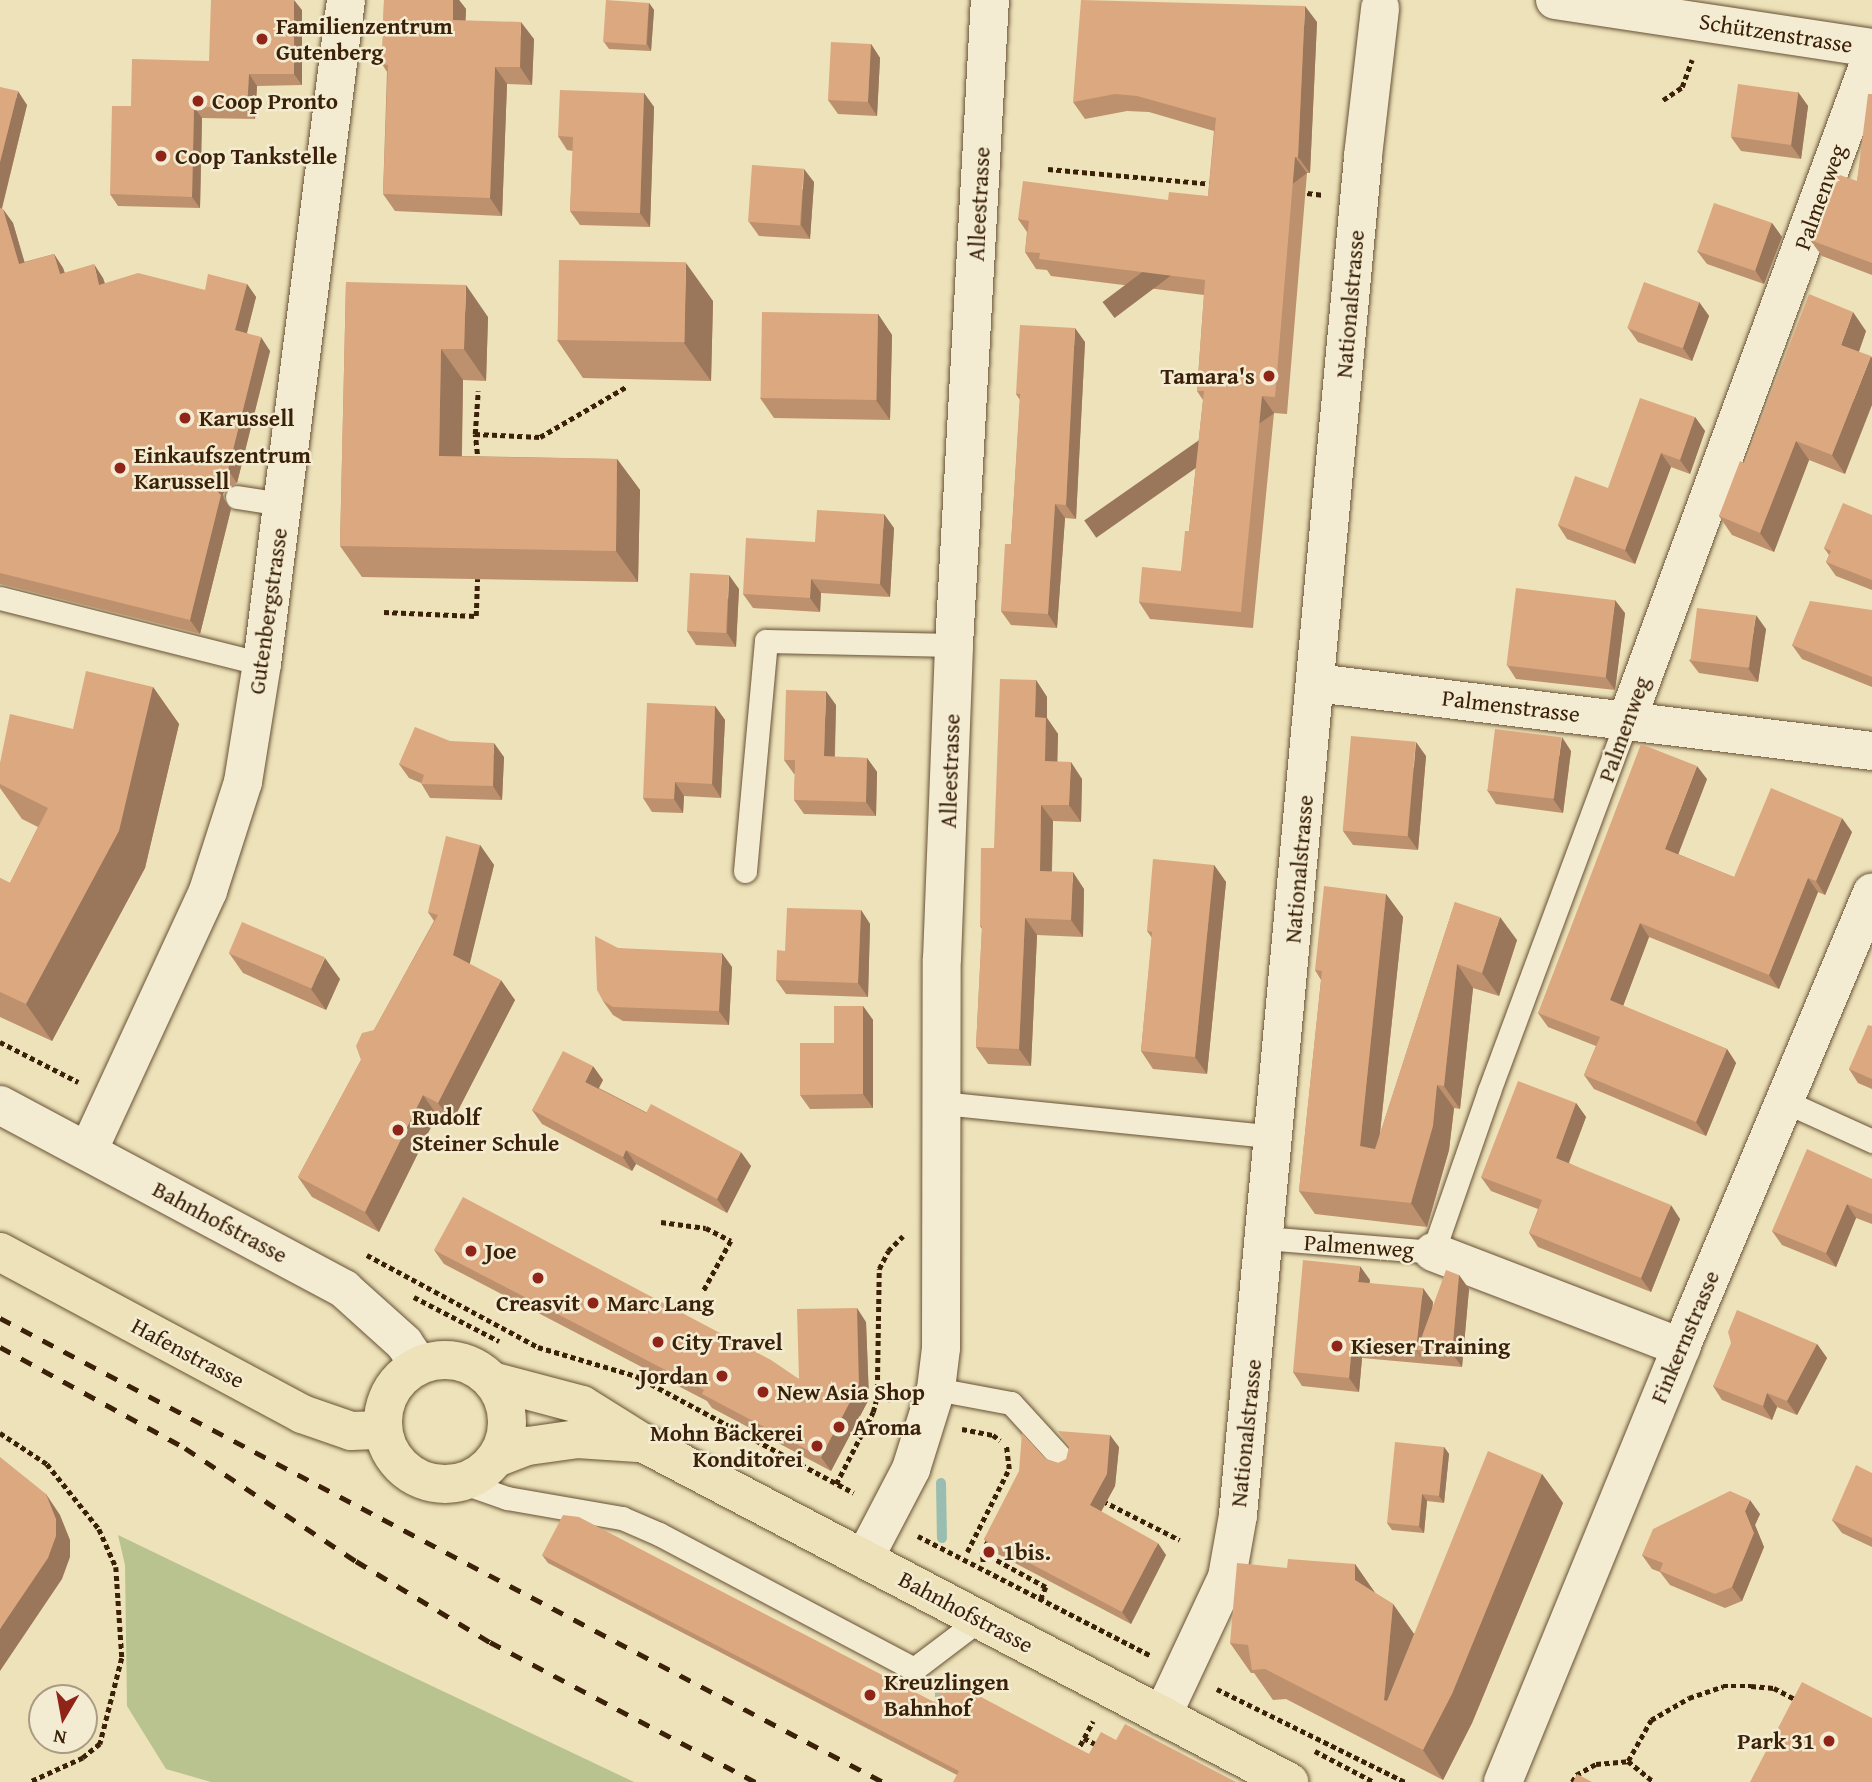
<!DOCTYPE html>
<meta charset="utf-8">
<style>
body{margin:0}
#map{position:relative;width:1872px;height:1782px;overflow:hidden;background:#ede2b9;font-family:"Gentium Book Plus",serif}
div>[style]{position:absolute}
.green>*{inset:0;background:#b9c38f}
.stream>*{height:10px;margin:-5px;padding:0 5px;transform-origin:5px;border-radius:5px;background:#99bdb1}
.path>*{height:4.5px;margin-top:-2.25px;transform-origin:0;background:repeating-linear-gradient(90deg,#3c2109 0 5px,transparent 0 8.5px)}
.roads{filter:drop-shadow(0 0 2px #685135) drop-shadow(0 0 2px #685135)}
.service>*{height:23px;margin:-11.5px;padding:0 11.5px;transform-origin:11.5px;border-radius:11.5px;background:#f3ecd2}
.minor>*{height:38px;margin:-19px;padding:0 19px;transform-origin:19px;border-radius:19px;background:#f3ecd2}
.primary>*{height:38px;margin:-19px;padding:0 19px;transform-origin:19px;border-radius:19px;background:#ede2b9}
.primary>.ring{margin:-19px;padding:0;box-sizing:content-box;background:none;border:38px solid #ede2b9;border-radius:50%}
.rail>*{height:5px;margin-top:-2.5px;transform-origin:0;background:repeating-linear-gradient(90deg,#3c2109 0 12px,transparent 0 24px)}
.wall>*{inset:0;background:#bd906e}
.shaded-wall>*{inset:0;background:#9a765a;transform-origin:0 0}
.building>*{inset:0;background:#dca880;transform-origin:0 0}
.dots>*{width:19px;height:19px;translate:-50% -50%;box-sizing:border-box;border:4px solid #f3ecd2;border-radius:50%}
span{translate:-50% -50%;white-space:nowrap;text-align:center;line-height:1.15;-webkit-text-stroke:5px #f3ecd2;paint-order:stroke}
.poi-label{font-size:23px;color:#3c2109;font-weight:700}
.left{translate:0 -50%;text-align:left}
.right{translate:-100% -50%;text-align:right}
.street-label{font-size:23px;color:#3c2109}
.north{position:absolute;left:28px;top:1684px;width:70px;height:70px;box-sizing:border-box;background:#f3ecd2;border:2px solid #aa9b82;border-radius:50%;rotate:190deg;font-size:19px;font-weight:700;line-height:28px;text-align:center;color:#3c2109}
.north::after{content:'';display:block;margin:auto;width:24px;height:32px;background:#8f2418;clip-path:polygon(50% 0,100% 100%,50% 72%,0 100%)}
</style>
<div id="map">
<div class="green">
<i style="clip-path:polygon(118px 1535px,394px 1668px,634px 1782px,211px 1782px,166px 1769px,127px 1706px,125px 1565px)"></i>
</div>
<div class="stream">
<i style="left:941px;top:1483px;width:55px;rotate:89deg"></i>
<i style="left:940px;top:1706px;width:22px;rotate:-90deg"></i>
</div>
<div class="path">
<i style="left:1663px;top:100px;width:23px;rotate:-34deg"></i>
<i style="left:1682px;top:87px;width:29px;rotate:-70deg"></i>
<i style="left:1048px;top:169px;width:167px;rotate:5.2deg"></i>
<i style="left:1299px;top:192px;width:23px;rotate:7deg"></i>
<i style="left:475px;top:434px;width:65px;rotate:2.6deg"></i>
<i style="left:540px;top:437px;width:99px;rotate:-30.2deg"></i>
<i style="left:478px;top:462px;width:28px;rotate:-96deg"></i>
<i style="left:475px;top:434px;width:43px;rotate:-86deg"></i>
<i style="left:384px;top:612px;width:92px;rotate:2.5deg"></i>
<i style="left:476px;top:616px;width:37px;rotate:-88deg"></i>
<i style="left:0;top:1042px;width:88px;rotate:27.1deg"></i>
<i style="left:661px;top:1222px;width:45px;rotate:7.6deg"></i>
<i style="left:706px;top:1228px;width:28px;rotate:27deg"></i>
<i style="left:731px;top:1241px;width:58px;rotate:118.8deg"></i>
<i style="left:367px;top:1255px;width:194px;rotate:28.3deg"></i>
<i style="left:538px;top:1347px;width:102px;rotate:16.5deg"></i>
<i style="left:636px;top:1376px;width:247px;rotate:28.2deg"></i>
<i style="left:414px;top:1297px;width:96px;rotate:27.4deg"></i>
<i style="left:877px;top:1397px;width:16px;rotate:11deg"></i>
<i style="left:962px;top:1429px;width:32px;rotate:11deg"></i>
<i style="left:993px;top:1435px;width:9px;rotate:36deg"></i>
<i style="left:0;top:1433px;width:56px;rotate:33.4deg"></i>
<i style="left:47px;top:1464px;width:83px;rotate:51.3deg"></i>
<i style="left:99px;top:1529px;width:42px;rotate:65.9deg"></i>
<i style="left:116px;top:1567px;width:91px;rotate:86.2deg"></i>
<i style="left:122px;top:1658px;width:89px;rotate:104.3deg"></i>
<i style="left:100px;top:1744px;width:22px;rotate:141deg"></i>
<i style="left:83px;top:1758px;width:58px;rotate:155.6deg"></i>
<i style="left:836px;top:1484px;width:81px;rotate:-62.8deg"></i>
<i style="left:873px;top:1412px;width:16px;rotate:-75deg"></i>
<i style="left:877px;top:1397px;width:128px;rotate:-89.1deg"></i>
<i style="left:879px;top:1269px;width:20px;rotate:-63deg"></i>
<i style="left:888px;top:1251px;width:21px;rotate:-45deg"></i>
<i style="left:1103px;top:1501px;width:86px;rotate:26.9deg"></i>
<i style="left:918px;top:1536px;width:261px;rotate:27.2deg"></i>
<i style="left:967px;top:1552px;width:93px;rotate:-63.2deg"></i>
<i style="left:1009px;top:1469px;width:23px;rotate:-97deg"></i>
<i style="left:982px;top:1552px;width:73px;rotate:28.7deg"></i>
<i style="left:1046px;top:1587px;width:13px;rotate:113deg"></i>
<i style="left:983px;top:1562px;width:10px;rotate:-96deg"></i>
<i style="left:982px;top:1552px;width:15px;rotate:-62deg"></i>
<i style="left:1217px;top:1689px;width:210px;rotate:26.3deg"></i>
<i style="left:1084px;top:1738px;width:17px;rotate:28deg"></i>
<i style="left:1315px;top:1751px;width:67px;rotate:27.7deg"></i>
<i style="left:1076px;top:1753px;width:36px;rotate:-62deg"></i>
<i style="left:1628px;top:1761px;width:47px;rotate:-60.7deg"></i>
<i style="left:1651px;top:1720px;width:44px;rotate:-30.1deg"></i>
<i style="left:1689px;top:1698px;width:36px;rotate:-19deg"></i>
<i style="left:1723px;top:1686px;width:28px"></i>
<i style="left:1751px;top:1686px;width:23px;rotate:5deg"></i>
<i style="left:1774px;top:1688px;width:27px;rotate:28deg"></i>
<i style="left:1572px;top:1782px;width:8px;rotate:-60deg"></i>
<i style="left:1576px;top:1775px;width:23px;rotate:-29deg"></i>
<i style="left:1596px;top:1764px;width:32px;rotate:-5deg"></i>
<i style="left:1628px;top:1761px;width:33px;rotate:39deg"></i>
</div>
<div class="roads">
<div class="service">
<i style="left:237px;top:497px;width:46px;rotate:8.8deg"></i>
<i style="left:0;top:598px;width:270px;rotate:14.1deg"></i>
<i style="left:745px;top:871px;width:231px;rotate:-84.8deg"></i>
<i style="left:766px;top:641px;width:188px;rotate:1.2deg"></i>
<i style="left:1784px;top:1101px;width:97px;rotate:24.4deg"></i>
<i style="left:942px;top:1103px;width:334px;rotate:5.8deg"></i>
<i style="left:1264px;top:1238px;width:170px;rotate:4.7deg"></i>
<i style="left:1433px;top:1252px;width:170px;rotate:-70.8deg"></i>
<i style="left:1489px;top:1091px;width:396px;rotate:-69.6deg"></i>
<i style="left:936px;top:1389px;width:76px;rotate:10.6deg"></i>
<i style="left:1011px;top:1403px;width:79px;rotate:47.6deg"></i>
<i style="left:461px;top:1482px;width:49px;rotate:19.2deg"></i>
<i style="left:507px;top:1498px;width:117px;rotate:9.9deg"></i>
<i style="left:622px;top:1518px;width:40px;rotate:23.4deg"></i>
<i style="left:659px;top:1534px;width:289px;rotate:27.9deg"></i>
<i style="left:914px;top:1669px;width:83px;rotate:-37.1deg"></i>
</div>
<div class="minor">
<i style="left:1555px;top:0;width:321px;rotate:8.6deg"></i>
<i style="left:1872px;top:48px;width:22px;rotate:103deg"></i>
<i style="left:1867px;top:69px;width:694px;rotate:110.24deg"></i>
<i style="left:1316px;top:683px;width:560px;rotate:6.97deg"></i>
<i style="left:0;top:1105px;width:390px;rotate:28.1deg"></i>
<i style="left:344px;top:1289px;width:81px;rotate:42deg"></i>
<i style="left:404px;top:1343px;width:27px;rotate:56deg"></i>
<i style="left:88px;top:1151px;width:286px;rotate:-65.2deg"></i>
<i style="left:208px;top:891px;width:114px;rotate:-72.2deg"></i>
<i style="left:243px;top:782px;width:120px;rotate:-80.9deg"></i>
<i style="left:262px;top:664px;width:669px;rotate:-82.79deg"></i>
<i style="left:1433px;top:1252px;width:266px;rotate:21deg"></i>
<i style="left:864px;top:1559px;width:102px;rotate:-62.4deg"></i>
<i style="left:911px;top:1469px;width:84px;rotate:-72.6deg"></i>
<i style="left:936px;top:1389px;width:41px;rotate:-83deg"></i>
<i style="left:941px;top:1348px;width:389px;rotate:-89.9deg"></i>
<i style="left:942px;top:959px;width:314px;rotate:-87.8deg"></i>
<i style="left:954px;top:645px;width:646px;rotate:-86.81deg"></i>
<i style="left:1162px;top:1716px;width:153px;rotate:-64.9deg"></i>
<i style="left:1227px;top:1577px;width:63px;rotate:-79.9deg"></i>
<i style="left:1238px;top:1515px;width:1365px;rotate:-84.74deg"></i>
<i style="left:1363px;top:156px;width:149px;rotate:-83.4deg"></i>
<i style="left:1503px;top:1782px;width:470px;rotate:-67.7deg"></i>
<i style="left:1681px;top:1347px;width:493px;rotate:-67.2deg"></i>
</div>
<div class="primary">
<i style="left:0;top:1252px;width:343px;rotate:28.2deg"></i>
<i style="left:302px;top:1414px;width:52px;rotate:19.1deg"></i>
<i style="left:351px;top:1431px;width:32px;rotate:-2deg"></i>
<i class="ring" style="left:383px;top:1360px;width:86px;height:86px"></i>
<i style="left:492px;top:1381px;width:93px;rotate:14.9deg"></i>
<i style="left:582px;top:1405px;width:72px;rotate:31.9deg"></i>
<i style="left:643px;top:1443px;width:730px;rotate:27.69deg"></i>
<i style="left:496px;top:1458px;width:34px;rotate:-21deg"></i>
<i style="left:528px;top:1446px;width:49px;rotate:-8.1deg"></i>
<i style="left:577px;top:1439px;width:61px;rotate:3.8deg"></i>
</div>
</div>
<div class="rail">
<i style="left:0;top:1318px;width:997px;rotate:27.72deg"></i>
<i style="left:0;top:1347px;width:211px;rotate:28.6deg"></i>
<i style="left:185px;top:1448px;width:205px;rotate:33.5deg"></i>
<i style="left:356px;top:1561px;width:157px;rotate:31.2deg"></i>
<i style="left:490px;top:1642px;width:300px;rotate:27.8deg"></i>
</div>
<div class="wall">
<i style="clip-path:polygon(384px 0,459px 0,466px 9px,465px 21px,534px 39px,532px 85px,507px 84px,502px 216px,395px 211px,383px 194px,387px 72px,382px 64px)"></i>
<i style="clip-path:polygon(649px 3px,654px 10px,651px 51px,609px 49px,604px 42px)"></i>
<i style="clip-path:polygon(302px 10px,302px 85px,257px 86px,255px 119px,202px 118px,200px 208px,118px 206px,110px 194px,131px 106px,209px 61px)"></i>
<i style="clip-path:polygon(1317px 22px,1310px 173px,1307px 173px,1287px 414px,1274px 413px,1253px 628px,1150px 619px,1139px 602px,1181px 571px,1189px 531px,1203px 400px,1197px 391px,1204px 295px,1051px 276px,1047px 270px,1036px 269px,1025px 252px,1027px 232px,1018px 219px,1168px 200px,1208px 196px,1214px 131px,1149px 112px,1127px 111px,1085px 119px,1073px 102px)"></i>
<i style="clip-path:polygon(871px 44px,880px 58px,877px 116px,838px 114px,828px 100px)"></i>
<i style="clip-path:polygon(0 87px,27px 105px,2px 209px,13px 223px,24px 262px,54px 254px,63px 268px,65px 273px,103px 278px,105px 283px,205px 290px,247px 284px,256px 297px,247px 333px,270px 351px,237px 483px,227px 488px,223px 494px,224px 499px,231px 509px,200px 634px,0 584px)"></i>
<i style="clip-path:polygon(1798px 92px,1808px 106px,1801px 159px,1741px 151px,1731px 137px)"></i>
<i style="clip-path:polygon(644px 93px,654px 107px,650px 227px,580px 225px,570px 211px,573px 151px,567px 150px,558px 136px)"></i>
<i style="clip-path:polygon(1872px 94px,1872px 275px,1822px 256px,1810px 240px,1857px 181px)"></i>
<i style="clip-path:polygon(814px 182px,810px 239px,759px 236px,749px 222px)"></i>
<i style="clip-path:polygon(1772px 223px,1782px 237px,1764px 284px,1707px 264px,1697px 251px)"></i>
<i style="clip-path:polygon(346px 282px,488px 317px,486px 381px,463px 380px,462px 456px,617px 459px,640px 490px,638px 582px,362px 577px,340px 546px)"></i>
<i style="clip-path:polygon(713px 301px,711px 381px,583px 378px,557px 340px)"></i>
<i style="clip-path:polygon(1699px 302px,1709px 316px,1692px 361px,1638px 342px,1628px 328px)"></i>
<i style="clip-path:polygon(878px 314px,892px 335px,890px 420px,774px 418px,760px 398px)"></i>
<i style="clip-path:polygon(1866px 331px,1859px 351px,1845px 474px,1809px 460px,1774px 552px,1732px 535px,1719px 516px,1744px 463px)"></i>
<i style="clip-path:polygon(1085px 342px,1076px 519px,1065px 518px,1057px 628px,1011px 625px,1001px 611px,1011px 544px,1020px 400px,1016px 394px)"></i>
<i style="clip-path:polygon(1695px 417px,1705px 431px,1690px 474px,1671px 467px,1635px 564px,1567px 539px,1558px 525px,1608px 488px)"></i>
<i style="clip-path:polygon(1872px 515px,1872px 590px,1836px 576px,1826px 562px,1829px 555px,1824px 548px)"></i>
<i style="clip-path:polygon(894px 528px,890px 597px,821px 593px,820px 612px,753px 608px,743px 594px)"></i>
<i style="clip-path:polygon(739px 589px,736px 647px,696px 645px,687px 631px)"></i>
<i style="clip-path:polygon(1872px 610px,1872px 687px,1802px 659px,1792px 645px)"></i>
<i style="clip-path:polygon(1625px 613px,1615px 690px,1516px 679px,1507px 665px)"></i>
<i style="clip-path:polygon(1766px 629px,1758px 682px,1699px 673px,1689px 660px)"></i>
<i style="clip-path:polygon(1036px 680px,1047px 697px,1047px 718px,1058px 734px,1057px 761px,1082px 779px,1081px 822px,1053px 821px,1052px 872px,1084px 889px,1083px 937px,1037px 935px,1031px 1066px,988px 1064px,976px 1047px,982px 929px,980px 926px,994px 848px)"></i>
<i style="clip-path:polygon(153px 687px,179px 724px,145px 868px,52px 1041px,0 1017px,0 878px,10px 883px,38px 827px,22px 819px,0 788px,0 763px,73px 729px)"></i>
<i style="clip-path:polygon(836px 705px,835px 757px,867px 758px,877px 772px,876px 816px,804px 814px,794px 800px,795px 774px,794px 774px,784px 760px)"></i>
<i style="clip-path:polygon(715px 706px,725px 720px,721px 798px,684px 796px,683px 813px,652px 812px,643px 798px)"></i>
<i style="clip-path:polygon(450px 741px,504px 757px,502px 800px,430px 798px,421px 783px,409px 778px,399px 764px)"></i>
<i style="clip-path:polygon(1571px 751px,1563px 813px,1496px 804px,1487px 790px)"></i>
<i style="clip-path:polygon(1426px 756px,1418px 850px,1353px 845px,1343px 831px)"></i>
<i style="clip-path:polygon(1707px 779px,1678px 854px,1734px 877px,1852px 832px,1825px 895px,1818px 892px,1779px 989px,1649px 937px,1623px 1006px,1727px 1049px,1736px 1063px,1706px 1136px,1594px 1089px,1584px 1075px,1596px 1046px,1548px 1027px,1538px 1013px)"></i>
<i style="clip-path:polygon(480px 845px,494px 865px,469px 964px,515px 1000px,452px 1122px,437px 1115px,379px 1232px,312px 1197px,298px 1177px,361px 1060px,374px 1030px,434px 921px,428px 912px)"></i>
<i style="clip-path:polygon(1214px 865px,1226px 882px,1207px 1074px,1153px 1069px,1141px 1051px,1152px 938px,1147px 931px)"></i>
<i style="clip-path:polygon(1386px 894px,1403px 917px,1380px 1134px,1455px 902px,1517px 940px,1499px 996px,1473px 988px,1460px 1109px,1454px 1108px,1449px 1150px,1427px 1227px,1315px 1214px,1299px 1191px,1321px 980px,1315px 970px)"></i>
<i style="clip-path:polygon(861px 910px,870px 924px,868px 997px,786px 994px,776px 980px,785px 951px)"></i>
<i style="clip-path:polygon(618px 948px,732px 967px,729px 1025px,623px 1021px,613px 1015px,603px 1001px)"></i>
<i style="clip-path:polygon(229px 953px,340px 979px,326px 1010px,243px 973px)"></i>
<i style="clip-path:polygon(863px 1006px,873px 1020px,873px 1108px,810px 1109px,800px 1095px,834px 1043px)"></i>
<i style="clip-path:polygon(1872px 1026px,1872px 1089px,1858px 1083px,1849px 1069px)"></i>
<i style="clip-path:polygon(603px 1080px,599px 1088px,751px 1166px,727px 1213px,636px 1164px,632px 1171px,542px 1124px,532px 1110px)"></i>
<i style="clip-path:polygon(1576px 1103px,1586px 1117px,1569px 1163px,1680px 1219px,1651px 1292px,1538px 1247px,1529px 1233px,1538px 1209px,1491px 1191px,1481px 1177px)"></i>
<i style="clip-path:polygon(1872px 1179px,1872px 1224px,1856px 1218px,1836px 1267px,1782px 1245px,1772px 1231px)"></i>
<i style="clip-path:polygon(434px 1250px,799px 1379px,866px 1322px,869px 1399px,831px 1471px,712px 1408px,707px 1401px,444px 1264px)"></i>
<i style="clip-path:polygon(1459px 1275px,1469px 1289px,1462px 1367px,1362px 1358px,1359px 1392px,1302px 1386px,1293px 1372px,1370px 1280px,1369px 1283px,1433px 1302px,1432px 1310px)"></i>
<i style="clip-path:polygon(1817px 1344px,1827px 1358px,1797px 1415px,1777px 1407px,1772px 1420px,1722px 1400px,1713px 1386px)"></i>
<i style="clip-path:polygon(1119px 1447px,1115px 1486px,1101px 1512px,1166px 1555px,1131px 1624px,992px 1551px,984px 1539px,1046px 1459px,1058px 1463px)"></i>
<i style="clip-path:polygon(1444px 1447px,1449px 1454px,1444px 1503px,1427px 1501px,1424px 1533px,1392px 1530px,1387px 1523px)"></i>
<i style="clip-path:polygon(1872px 1473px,1872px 1547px,1842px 1533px,1832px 1520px)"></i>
<i style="clip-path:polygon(1542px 1474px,1563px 1503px,1472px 1723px,1443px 1780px,1286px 1699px,1273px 1700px,1254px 1673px,1251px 1673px,1230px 1643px,1287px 1568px,1355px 1564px,1375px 1593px,1393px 1604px,1414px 1634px)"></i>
<i style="clip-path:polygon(1760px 1514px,1755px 1525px,1764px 1547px,1742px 1601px,1725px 1608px,1670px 1585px,1660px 1572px,1652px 1569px,1642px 1555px)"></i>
<i style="clip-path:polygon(542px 1555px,934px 1702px,1089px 1754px,1116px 1740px,1236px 1782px,957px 1775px,548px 1563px)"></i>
</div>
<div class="shaded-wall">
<i style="clip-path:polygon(294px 0,302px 10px,302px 85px,294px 74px)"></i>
<i style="clip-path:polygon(453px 0,459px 0,466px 9px,465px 38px,453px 20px)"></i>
<i style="clip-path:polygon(649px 3px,654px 10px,651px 51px,647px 44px)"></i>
<i style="clip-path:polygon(1305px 6px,1317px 22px,1310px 173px,1298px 157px)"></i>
<i style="clip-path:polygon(521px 22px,534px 39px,532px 85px,520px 67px)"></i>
<i style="clip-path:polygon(871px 44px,880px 58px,877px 116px,868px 102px)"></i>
<i style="clip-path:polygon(495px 67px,507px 84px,502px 216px,490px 198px)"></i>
<i style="clip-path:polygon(249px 74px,257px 86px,255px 119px,247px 108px)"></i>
<i style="clip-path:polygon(18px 91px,27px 105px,0 215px,0 162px)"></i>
<i style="clip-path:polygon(1798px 92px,1808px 106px,1801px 159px,1791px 145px)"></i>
<i style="clip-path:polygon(644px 93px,654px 107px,650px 227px,640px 213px)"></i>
<i style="clip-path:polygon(194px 107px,202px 118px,200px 208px,192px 197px)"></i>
<i style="left:1295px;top:157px;width:20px;height:241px;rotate:53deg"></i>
<i style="clip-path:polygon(804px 169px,814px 182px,810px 239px,801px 225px)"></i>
<i style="clip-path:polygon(3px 209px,13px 223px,29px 277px,19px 264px)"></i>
<i style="clip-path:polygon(1772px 223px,1782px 237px,1764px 284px,1755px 270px)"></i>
<i style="clip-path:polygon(54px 254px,63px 268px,69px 288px,60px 274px)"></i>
<i style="clip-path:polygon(686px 263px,713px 301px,711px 381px,684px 343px)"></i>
<i style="clip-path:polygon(94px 264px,103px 278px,108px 298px,99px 285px)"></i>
<i style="clip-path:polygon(247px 284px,256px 297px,244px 344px,235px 330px)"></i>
<i style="clip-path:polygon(466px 285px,488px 317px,486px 381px,464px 349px)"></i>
<i style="clip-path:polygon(1699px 302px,1709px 316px,1692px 361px,1683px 348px)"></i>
<i style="clip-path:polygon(1853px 312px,1866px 331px,1855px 363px,1841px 345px)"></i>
<i style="clip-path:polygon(878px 314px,892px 335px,890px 420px,876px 400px)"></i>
<i style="clip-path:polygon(1075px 328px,1085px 342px,1076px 519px,1066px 505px)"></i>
<i style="clip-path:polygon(261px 337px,270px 351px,237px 483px,228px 470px)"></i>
<i style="clip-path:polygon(441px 349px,463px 380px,461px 487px,439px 456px)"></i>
<i style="clip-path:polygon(1871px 356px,1872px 358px,1872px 405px,1845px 474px,1832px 455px)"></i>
<i style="left:1262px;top:396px;width:21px;height:217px;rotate:55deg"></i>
<i style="clip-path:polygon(1695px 417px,1705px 431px,1690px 474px,1680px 460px)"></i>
<i style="clip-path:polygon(1796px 441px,1809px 460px,1774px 552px,1760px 533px)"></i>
<i style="clip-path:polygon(1661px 453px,1671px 467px,1635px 564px,1625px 550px)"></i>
<i style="clip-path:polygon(617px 459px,640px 490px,638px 582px,616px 551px)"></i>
<i style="clip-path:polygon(217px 474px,227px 488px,223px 494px,224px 499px,231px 509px,200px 634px,190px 620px,214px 480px)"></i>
<i style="clip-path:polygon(1055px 504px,1065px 518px,1057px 628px,1048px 614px)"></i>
<i style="clip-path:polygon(884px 514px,894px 528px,890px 597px,880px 584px)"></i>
<i style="clip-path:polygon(729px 575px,739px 589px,736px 647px,727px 633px)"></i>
<i style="clip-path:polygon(811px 579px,821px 593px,820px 612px,810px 598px)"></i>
<i style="clip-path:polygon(1615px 600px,1625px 613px,1615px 690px,1605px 676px)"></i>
<i style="clip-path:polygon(1756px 615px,1766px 629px,1758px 682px,1748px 668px)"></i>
<i style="clip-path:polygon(1036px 680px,1047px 697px,1047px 718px,1058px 734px,1057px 778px,1045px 761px,1035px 717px)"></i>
<i style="clip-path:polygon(153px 687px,179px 724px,145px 868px,52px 1041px,26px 1004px)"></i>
<i style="clip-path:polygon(826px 691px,836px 705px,834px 770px,824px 756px)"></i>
<i style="clip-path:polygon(715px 706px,725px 720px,721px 798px,712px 784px)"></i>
<i style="clip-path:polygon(1562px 737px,1571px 751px,1563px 813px,1553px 799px)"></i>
<i style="clip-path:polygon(1416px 742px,1426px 756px,1418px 850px,1408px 836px)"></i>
<i style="clip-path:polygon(494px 743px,504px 757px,502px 800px,493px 786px)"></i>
<i style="clip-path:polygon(867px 758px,877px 772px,876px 816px,866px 802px)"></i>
<i style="clip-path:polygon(1071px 762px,1082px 779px,1081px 822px,1069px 805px)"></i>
<i style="clip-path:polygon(1697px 766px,1707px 779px,1675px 863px,1665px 849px)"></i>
<i style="clip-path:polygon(675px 782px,684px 796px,683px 813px,674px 799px)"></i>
<i style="clip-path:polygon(1041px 805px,1053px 821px,1051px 888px,1040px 871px)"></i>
<i style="clip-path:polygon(1842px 818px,1852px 832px,1825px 895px,1816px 881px)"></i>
<i style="clip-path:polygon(480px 845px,494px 865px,467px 975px,453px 955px)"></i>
<i style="clip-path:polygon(1214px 865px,1226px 882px,1207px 1074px,1195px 1057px)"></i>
<i style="clip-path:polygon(1073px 872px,1084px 889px,1083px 937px,1071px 920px)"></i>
<i style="clip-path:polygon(1808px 878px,1818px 892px,1779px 989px,1769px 975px)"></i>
<i style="clip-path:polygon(1386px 894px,1403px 917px,1376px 1169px,1360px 1146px)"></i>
<i style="clip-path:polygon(861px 910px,870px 924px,868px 997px,858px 983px)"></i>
<i style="clip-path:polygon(1500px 917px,1517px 940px,1499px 996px,1482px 973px)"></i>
<i style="clip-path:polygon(1025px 918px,1037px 935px,1031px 1066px,1019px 1049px)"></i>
<i style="clip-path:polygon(1640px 923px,1649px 937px,1620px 1014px,1610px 1000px)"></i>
<i style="clip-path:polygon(722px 953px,732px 967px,729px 1025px,719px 1011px)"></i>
<i style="clip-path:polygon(325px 958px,340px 979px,326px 1010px,311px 989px)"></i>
<i style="clip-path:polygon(1457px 964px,1473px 988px,1460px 1109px,1444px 1086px)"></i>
<i style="clip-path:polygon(501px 980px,515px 1000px,452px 1122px,438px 1103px)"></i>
<i style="clip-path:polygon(863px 1006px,873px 1020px,873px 1108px,863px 1094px)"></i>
<i style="clip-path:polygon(1727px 1049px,1736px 1063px,1706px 1136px,1696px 1122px)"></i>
<i style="clip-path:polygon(593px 1066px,603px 1080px,595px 1095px,585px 1082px)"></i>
<i style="clip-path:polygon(1437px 1085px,1454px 1108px,1449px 1150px,1427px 1227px,1411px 1203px)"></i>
<i style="clip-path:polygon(423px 1095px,437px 1115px,379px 1232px,365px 1212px)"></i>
<i style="clip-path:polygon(1576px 1103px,1586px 1117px,1565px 1172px,1556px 1158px)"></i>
<i style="clip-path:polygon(626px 1150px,636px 1164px,632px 1171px,623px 1157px)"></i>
<i style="clip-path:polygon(741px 1152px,751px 1166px,727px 1213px,717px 1199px)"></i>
<i style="clip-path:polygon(1847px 1204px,1856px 1218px,1836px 1267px,1826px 1253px)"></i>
<i style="clip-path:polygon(1671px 1205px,1680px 1219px,1651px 1292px,1641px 1278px)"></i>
<i style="clip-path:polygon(1360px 1266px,1370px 1280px,1368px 1296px,1358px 1282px)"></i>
<i style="clip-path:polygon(1459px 1275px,1469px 1289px,1462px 1367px,1452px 1353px)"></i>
<i style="clip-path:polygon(1423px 1288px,1433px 1302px,1427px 1351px,1417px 1350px,1426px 1364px,1416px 1350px)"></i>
<i style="clip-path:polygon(857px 1308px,866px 1322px,869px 1399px,831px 1471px,821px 1457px)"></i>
<i style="clip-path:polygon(1352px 1344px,1362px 1358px,1359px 1392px,1349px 1378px)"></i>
<i style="clip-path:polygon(1817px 1344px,1827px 1358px,1797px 1415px,1787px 1401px)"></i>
<i style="clip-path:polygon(1767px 1393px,1777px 1407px,1772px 1420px,1763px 1406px)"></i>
<i style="clip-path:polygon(1110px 1435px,1119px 1447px,1115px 1486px,1098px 1517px,1090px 1505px)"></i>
<i style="clip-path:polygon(1444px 1447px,1449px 1454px,1444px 1503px,1439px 1496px)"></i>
<i style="clip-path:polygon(1542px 1474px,1563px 1503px,1472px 1723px,1443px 1780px,1423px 1750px)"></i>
<i style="clip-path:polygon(46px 1494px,60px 1515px,70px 1540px,70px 1557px,62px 1579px,0 1671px,0 1629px)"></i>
<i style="clip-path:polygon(1422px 1494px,1427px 1501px,1424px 1533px,1419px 1526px)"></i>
<i style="clip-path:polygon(1750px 1500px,1760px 1514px,1755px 1525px,1764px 1547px,1742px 1601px,1732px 1587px,1745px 1511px)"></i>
<i style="clip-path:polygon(1158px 1543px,1166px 1555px,1131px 1624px,1122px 1612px)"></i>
<i style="clip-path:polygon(1355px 1564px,1376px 1594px,1355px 1580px)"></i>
<i style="clip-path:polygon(1393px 1604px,1414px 1634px,1405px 1730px,1384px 1700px)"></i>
</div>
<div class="building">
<i style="clip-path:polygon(211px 0,294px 0,294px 74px,249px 74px,247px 108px,194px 107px,192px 197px,110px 194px,112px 106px,131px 106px,132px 59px,209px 61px)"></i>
<i style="clip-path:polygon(384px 0,453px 0,453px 20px,521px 22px,520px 67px,495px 67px,490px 198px,383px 194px,388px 65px,382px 64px)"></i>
<i style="left:606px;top:0;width:43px;height:42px;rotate:4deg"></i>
<i style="clip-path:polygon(1081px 0,1305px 6px,1298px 157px,1295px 157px,1275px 397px,1262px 396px,1241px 612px,1139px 602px,1142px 567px,1181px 571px,1185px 531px,1189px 531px,1204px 391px,1197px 391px,1205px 280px,1039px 259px,1040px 253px,1025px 252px,1029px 221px,1018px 219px,1023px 181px,1168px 200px,1169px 192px,1208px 196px,1216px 118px,1137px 96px,1115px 94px,1073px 102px)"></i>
<i style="left:831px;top:42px;width:40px;height:58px;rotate:3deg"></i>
<i style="left:1738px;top:84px;width:61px;height:53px;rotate:8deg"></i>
<i style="clip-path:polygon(0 87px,18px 91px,0 162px)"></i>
<i style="clip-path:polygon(560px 90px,644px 93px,640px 213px,570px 211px,573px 137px,558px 136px)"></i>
<i style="clip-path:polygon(1868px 94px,1872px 94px,1872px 263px,1810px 240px,1834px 173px,1857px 181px)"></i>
<i style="left:752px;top:165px;width:52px;height:57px;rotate:4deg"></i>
<i style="left:1714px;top:203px;width:61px;height:51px;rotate:19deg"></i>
<i style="clip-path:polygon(0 208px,3px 209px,19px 264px,54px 254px,60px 274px,94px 264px,99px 285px,138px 273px,205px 290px,208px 274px,247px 284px,235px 330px,261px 337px,228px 470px,217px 474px,214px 480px,215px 489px,221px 495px,190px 620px,0 573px)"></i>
<i style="left:559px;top:260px;width:127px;height:80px;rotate:1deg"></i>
<i style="clip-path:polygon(346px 282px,466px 285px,464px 349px,441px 349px,439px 456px,617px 459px,616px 551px,340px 546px)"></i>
<i style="left:1644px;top:282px;width:59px;height:49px;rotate:20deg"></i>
<i style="clip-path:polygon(1809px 294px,1853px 312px,1841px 345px,1871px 356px,1832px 455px,1796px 441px,1760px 533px,1719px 516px,1740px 461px,1744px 463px)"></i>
<i style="left:762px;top:312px;width:116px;height:86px;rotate:1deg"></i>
<i style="clip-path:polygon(1020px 325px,1075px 328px,1066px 505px,1055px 504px,1048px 614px,1001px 611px,1005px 544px,1011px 544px,1020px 394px,1016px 394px)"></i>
<i style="clip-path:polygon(1640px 398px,1695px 417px,1680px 460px,1661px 453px,1625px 550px,1558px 525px,1575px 476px,1608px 488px)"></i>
<i style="clip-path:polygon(1843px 503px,1872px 515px,1872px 580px,1826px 562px,1831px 551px,1824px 548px)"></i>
<i style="clip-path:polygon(817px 510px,884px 514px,880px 584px,811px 579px,810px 598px,743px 594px,746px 538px,815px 542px)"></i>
<i style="left:690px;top:573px;width:39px;height:58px;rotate:3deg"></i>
<i style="left:1516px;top:588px;width:100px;height:78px;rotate:7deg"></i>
<i style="clip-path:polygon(1810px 601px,1872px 610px,1872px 677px,1792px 645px)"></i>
<i style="left:1697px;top:608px;width:59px;height:53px;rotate:7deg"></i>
<i style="clip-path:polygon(86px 671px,153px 687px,119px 831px,26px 1004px,0 992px,0 878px,10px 883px,48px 808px,0 784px,0 763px,10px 714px,73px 729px)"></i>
<i style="clip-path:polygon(1000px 679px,1036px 680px,1035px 717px,1046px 718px,1045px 761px,1071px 762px,1069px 805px,1041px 805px,1040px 871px,1073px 872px,1071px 920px,1025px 918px,1019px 1049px,976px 1047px,982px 926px,980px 926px,981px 848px,994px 848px)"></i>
<i style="clip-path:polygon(786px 690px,826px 691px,824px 756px,867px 758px,866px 802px,794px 800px,795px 760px,784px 760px)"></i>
<i style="clip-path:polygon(647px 703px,715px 706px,712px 784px,675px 782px,674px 799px,643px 798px)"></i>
<i style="clip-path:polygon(415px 727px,450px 741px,494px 743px,493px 786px,421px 784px,424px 775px,399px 764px)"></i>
<i style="left:1495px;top:729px;width:67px;height:62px;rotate:7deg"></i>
<i style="left:1351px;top:736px;width:65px;height:95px;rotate:5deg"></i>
<i style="clip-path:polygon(1641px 744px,1697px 766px,1665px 849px,1734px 877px,1771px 788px,1842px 818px,1816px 881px,1808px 878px,1769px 975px,1640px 923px,1610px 1000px,1727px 1049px,1696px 1122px,1584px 1075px,1600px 1037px,1538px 1013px)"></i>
<i style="clip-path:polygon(446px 836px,480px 845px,453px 955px,501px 980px,438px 1103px,423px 1095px,365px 1212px,298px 1177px,361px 1060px,356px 1046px,362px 1033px,374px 1030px,438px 915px,428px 912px)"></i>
<i style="clip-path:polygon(1153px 859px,1214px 865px,1195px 1057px,1141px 1051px,1152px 932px,1147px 931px)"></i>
<i style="clip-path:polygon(1324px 886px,1386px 894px,1360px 1146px,1375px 1149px,1455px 902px,1500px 917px,1482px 973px,1457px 964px,1444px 1086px,1437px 1085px,1433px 1126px,1411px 1203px,1299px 1191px,1322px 971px,1315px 970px)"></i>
<i style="clip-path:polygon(787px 908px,861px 910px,858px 983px,776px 980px,777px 950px,785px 951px)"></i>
<i style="left:242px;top:922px;width:90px;height:34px;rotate:23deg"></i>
<i style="clip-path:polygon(595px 936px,618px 948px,722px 953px,719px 1011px,613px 1007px,603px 1001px,597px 990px)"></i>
<i style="clip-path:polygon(834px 1006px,863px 1006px,863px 1094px,800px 1095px,800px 1043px,834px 1043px)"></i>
<i style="clip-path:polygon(1868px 1025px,1872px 1026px,1872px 1079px,1849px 1069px)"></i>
<i style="clip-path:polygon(563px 1051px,593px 1066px,585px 1082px,646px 1113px,651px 1104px,741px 1152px,717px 1199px,626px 1150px,623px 1157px,532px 1110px)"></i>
<i style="clip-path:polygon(1518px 1081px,1576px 1103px,1556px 1158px,1671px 1205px,1641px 1278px,1529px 1233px,1542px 1200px,1481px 1177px)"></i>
<i style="clip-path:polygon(1807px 1149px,1872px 1179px,1872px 1214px,1847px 1204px,1826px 1253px,1772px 1231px)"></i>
<i style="clip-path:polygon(463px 1197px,771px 1360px,799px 1379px,797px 1309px,857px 1308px,859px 1385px,821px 1457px,702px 1394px,704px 1390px,434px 1250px)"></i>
<i style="clip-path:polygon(1303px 1260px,1360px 1266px,1358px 1282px,1423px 1288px,1416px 1350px,1352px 1344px,1349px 1378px,1293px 1372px)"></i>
<i style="clip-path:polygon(1446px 1270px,1459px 1275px,1452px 1353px,1417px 1350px)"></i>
<i style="clip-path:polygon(1737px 1310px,1817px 1344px,1787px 1401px,1767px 1393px,1763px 1406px,1713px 1386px,1731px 1343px,1728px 1332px)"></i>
<i style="clip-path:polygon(1058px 1431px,1110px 1435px,1107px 1474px,1090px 1505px,1158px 1543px,1122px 1612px,984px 1539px,1019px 1471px,1022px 1433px,1046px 1459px,1058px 1463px,1066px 1459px,1069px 1447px)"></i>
<i style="clip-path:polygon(1395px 1442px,1444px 1447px,1439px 1496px,1422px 1494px,1419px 1526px,1387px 1523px)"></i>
<i style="clip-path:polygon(1488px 1451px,1542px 1474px,1452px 1694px,1423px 1750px,1265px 1669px,1252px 1670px,1248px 1645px,1230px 1643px,1237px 1563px,1287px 1568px,1288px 1559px,1355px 1564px,1355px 1580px,1393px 1604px,1384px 1700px,1387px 1701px)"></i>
<i style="clip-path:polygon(0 1457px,46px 1494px,56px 1519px,56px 1536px,48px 1558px,0 1629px)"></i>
<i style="clip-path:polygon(1856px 1465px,1872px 1473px,1872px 1538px,1832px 1520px)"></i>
<i style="clip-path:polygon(1730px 1491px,1750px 1500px,1745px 1511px,1754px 1533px,1732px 1587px,1715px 1594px,1660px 1571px,1663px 1563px,1642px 1555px,1653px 1529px)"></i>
<i style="clip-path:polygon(563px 1515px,579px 1517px,934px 1702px,947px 1679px,1089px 1754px,1101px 1732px,1116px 1740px,1125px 1724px,1236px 1782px,953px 1782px,959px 1771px,542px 1555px)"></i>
<i style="clip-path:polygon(1802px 1682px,1872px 1718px,1872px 1782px,1750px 1782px)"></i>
<i style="clip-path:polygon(1577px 1774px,1592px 1782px,1573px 1782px)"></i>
</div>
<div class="dots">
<i style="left:262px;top:39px;background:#8f2418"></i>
<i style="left:198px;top:101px;background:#8f2418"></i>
<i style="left:161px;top:156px;background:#8f2418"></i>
<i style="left:1269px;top:376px;background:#8f2418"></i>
<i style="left:185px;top:418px;background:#8f2418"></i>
<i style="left:120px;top:468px;background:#8f2418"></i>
<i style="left:398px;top:1130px;background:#8f2418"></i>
<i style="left:471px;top:1251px;background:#8f2418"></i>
<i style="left:538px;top:1278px;background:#8f2418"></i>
<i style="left:593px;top:1303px;background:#8f2418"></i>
<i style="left:658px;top:1342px;background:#8f2418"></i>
<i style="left:1337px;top:1346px;background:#8f2418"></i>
<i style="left:722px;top:1376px;background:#8f2418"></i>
<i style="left:763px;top:1392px;background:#8f2418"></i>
<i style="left:839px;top:1427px;background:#8f2418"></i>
<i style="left:817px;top:1446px;background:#8f2418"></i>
<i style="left:989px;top:1552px;background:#8f2418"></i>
<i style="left:870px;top:1695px;background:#8f2418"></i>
<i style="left:1829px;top:1741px;background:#8f2418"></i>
</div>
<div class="poi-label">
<span class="left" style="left:276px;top:39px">Familienzentrum<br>Gutenberg</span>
<span class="left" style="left:212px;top:101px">Coop Pronto</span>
<span class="left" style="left:175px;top:156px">Coop Tankstelle</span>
<span class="right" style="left:1255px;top:376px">Tamara's</span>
<span class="left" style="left:199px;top:418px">Karussell</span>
<span class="left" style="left:134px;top:468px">Einkaufszentrum<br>Karussell</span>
<span class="left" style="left:412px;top:1130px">Rudolf<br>Steiner Schule</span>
<span class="left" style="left:485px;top:1251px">Joe</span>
<span style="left:538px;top:1303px">Creasvit</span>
<span class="left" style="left:607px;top:1303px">Marc Lang</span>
<span class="left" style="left:672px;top:1342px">City Travel</span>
<span class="left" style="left:1351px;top:1346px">Kieser Training</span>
<span class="right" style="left:708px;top:1376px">Jordan</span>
<span class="left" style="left:777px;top:1392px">New Asia Shop</span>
<span class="left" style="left:853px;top:1427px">Aroma</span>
<span class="right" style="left:803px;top:1446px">Mohn Bäckerei<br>Konditorei</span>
<span class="left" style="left:1003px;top:1552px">1bis.</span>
<span class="left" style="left:884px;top:1695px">Kreuzlingen<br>Bahnhof</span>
<span class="right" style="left:1815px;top:1741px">Park 31</span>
</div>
<div class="street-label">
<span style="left:1776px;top:33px;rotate:9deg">Schützenstrasse</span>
<span style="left:1820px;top:197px;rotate:-70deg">Palmenweg</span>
<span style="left:979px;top:204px;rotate:-87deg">Alleestrasse</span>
<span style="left:1350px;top:304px;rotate:-85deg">Nationalstrasse</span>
<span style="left:268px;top:611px;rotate:-82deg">Gutenbergstrasse</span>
<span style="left:1511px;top:706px;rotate:7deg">Palmenstrasse</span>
<span style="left:1624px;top:729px;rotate:-70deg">Palmenweg</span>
<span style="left:950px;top:771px;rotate:-88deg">Alleestrasse</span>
<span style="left:1299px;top:869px;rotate:-85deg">Nationalstrasse</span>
<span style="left:220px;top:1222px;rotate:28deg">Bahnhofstrasse</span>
<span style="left:1359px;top:1246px;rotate:4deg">Palmenweg</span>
<span style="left:1685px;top:1337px;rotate:-67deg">Finkernstrasse</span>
<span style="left:188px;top:1353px;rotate:28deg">Hafenstrasse</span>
<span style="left:1246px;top:1433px;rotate:-84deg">Nationalstrasse</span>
<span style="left:966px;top:1612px;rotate:28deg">Bahnhofstrasse</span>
</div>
<div class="north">N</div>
</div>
